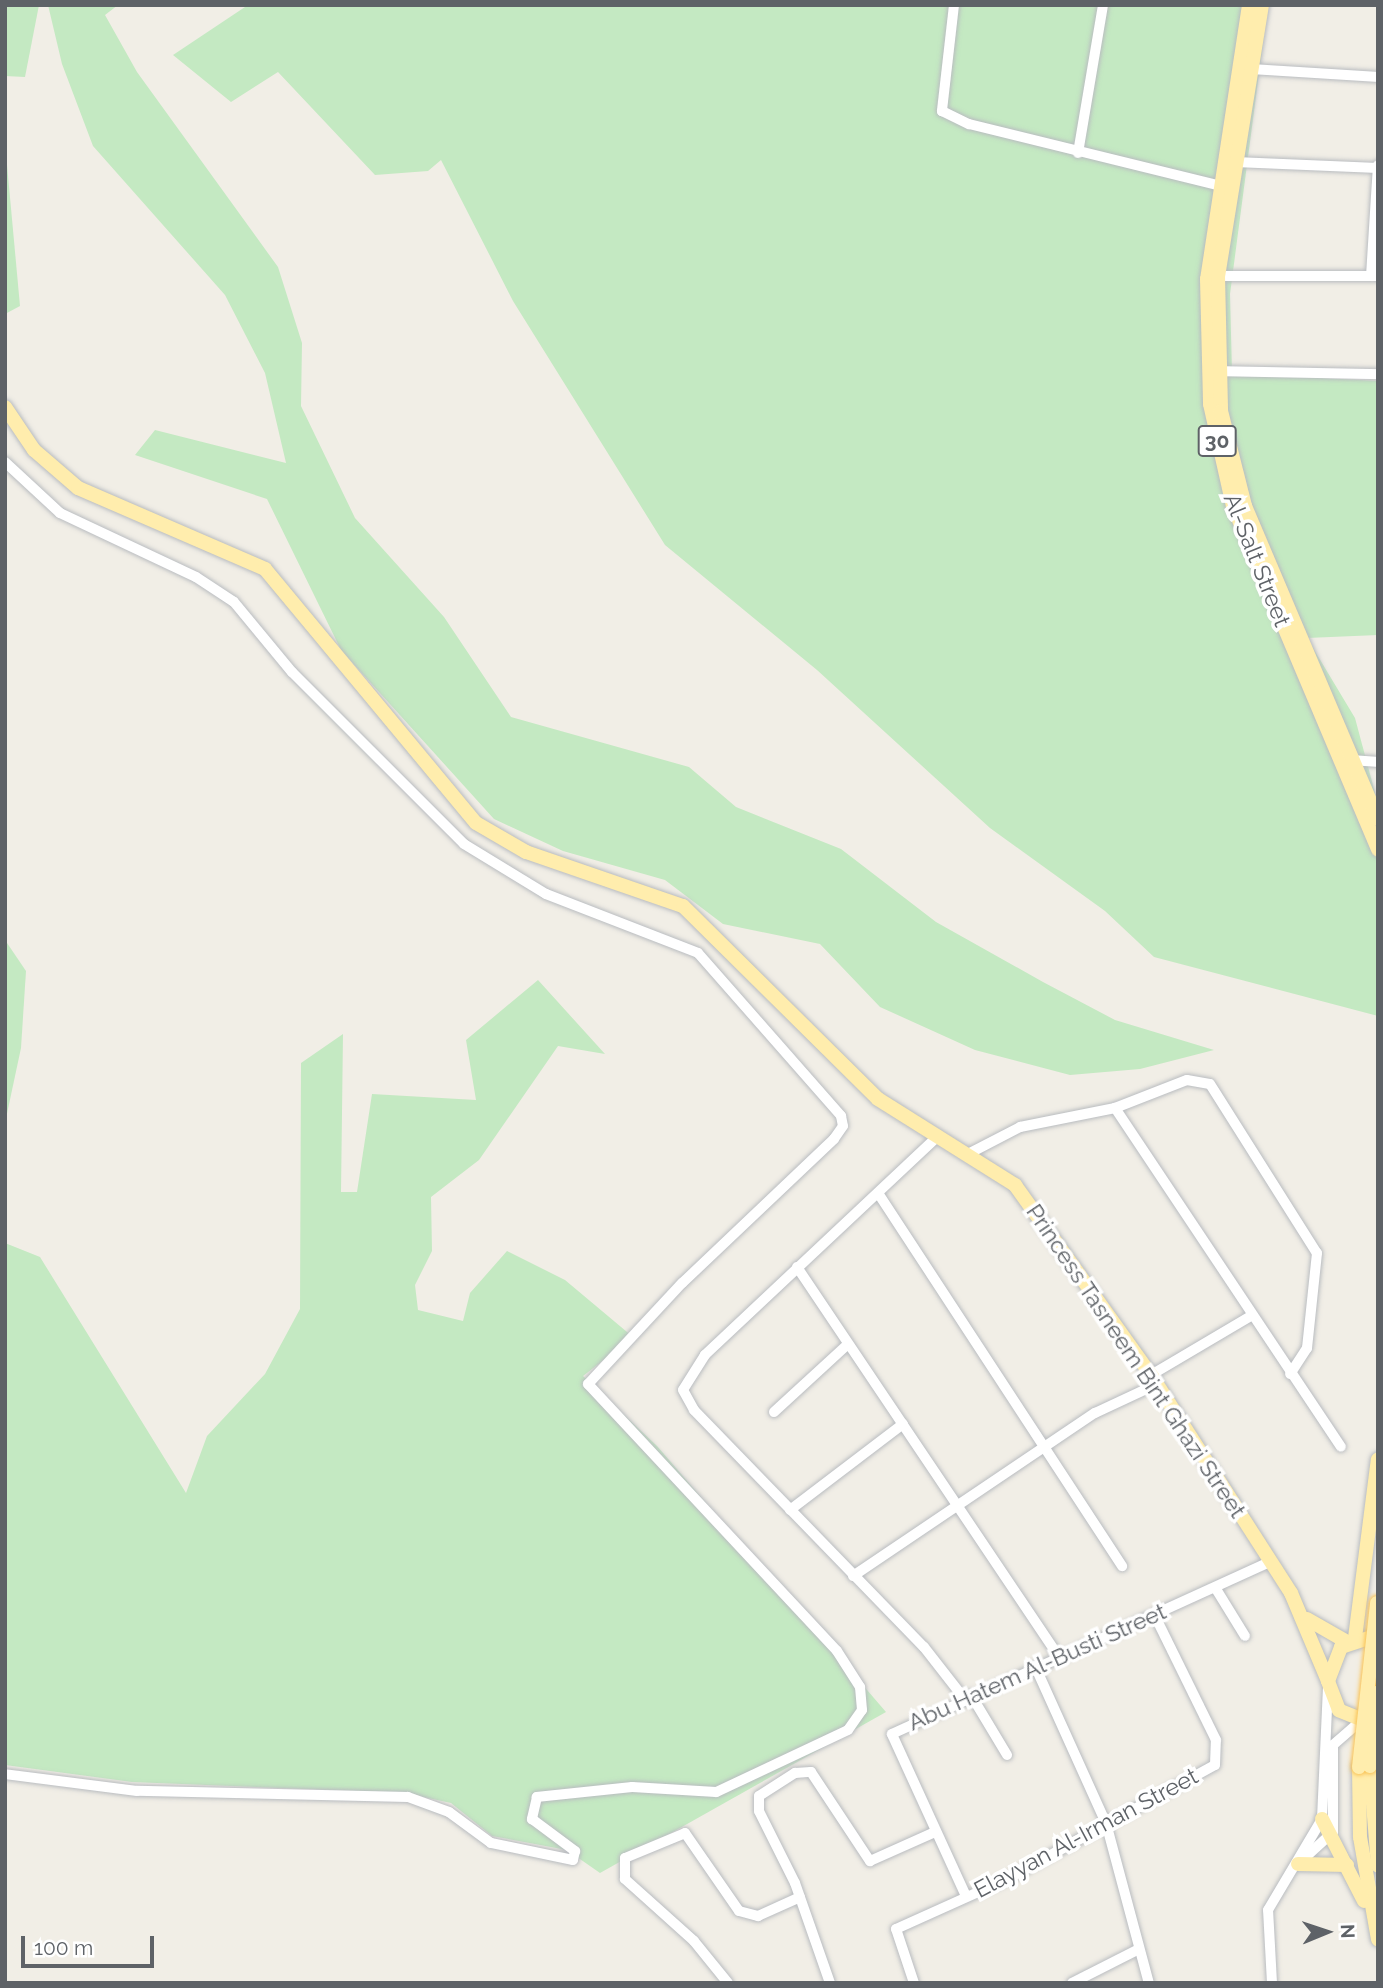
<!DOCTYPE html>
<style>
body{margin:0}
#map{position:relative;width:1383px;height:1988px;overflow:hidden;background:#f1eee6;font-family:Raleway,sans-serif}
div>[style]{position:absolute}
.green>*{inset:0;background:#c4e9c2}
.roads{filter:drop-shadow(0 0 2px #b9bcc0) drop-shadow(0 0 2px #b9bcc0)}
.minor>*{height:10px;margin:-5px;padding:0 5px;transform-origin:5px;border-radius:5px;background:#fff}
.major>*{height:14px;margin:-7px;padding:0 7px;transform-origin:7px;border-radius:7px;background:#ffedad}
.bridges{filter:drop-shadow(0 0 2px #f9c357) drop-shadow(0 0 2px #f9c357)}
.major-bridge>*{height:14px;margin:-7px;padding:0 7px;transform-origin:7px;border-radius:7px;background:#ffedad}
span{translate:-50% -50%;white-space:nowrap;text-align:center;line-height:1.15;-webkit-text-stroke:7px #fff;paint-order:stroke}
.shield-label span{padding:2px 5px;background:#fff;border:2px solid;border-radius:5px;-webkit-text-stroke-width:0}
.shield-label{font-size:21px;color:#5e6267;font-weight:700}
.street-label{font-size:23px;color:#5e6267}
.frame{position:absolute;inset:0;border:7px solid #5e6267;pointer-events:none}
.north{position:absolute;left:1292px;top:1897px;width:70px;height:70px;-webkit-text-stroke:5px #fff;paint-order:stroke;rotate:88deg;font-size:19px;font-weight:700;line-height:28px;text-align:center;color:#5e6267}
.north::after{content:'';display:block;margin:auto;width:24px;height:32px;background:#5e6267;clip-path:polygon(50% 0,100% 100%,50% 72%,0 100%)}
.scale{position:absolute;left:21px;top:1936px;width:133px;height:32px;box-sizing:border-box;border:4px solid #5e6267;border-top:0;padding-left:9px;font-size:21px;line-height:24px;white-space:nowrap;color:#5e6267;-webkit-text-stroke:5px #fff;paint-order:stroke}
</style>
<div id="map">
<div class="green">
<i style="clip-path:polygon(5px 5px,39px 5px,25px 77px,5px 76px)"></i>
<i style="clip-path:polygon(48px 5px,118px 5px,105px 15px,137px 72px,278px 267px,302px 343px,301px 406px,355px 518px,444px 617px,511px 717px,689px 767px,736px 807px,841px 849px,936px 922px,1043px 982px,1115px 1020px,1214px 1050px,1140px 1069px,1070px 1075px,975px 1050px,880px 1007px,820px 944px,723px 924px,665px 880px,563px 851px,494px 819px,341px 650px,267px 499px,135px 455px,155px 430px,286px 463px,265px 373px,225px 295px,93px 146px,62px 64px)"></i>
<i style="clip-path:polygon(248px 5px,1268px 5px,1230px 294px,1232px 373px,1378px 381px,1378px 635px,1307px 638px,1355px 718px,1378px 804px,1378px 1016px,1154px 957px,1105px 911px,990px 828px,817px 670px,665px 545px,513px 301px,441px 160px,428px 171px,375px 175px,278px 72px,231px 102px,173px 55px)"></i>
<i style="clip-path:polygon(5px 143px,20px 306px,5px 314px)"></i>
<i style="clip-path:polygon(5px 940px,26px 971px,21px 1048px,5px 1123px)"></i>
<i style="clip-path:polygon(538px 980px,605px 1054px,558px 1046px,479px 1160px,431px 1197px,432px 1251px,415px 1285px,418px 1310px,463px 1321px,470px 1293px,507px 1251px,565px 1280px,633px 1337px,583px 1376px,657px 1446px,886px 1712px,600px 1873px,567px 1850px,492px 1836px,451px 1803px,405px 1793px,132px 1782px,5px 1765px,5px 1243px,40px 1257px,186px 1493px,207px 1436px,265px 1374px,300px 1309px,301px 1063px,343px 1034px,341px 1192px,357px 1192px,372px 1094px,476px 1100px,466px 1040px)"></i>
</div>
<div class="roads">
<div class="minor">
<i style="left:954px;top:5px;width:107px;rotate:96.5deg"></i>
<i style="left:942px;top:111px;width:30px;rotate:26deg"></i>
<i style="left:969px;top:124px;width:255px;rotate:13.8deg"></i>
<i style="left:1252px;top:69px;width:126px;rotate:3.6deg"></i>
<i style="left:1078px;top:153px;width:150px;rotate:-80.4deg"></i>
<i style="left:1235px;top:162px;width:143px;rotate:2.4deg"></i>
<i style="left:1218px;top:276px;width:160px"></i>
<i style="left:1371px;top:276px;width:111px;rotate:-86.4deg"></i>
<i style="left:1217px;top:371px;width:161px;rotate:1.1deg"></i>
<i style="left:5px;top:462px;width:75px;rotate:42.8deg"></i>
<i style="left:60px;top:513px;width:150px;rotate:25.2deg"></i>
<i style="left:196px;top:577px;width:45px;rotate:33.3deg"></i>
<i style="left:234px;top:602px;width:91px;rotate:50.4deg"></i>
<i style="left:292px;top:672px;width:243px;rotate:45deg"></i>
<i style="left:464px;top:844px;width:96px;rotate:31.4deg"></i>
<i style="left:546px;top:894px;width:163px;rotate:21.2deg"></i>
<i style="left:698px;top:953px;width:217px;rotate:48.7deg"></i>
<i style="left:841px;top:1116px;width:10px;rotate:79deg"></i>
<i style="left:843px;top:1126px;width:16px;rotate:125deg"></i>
<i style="left:834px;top:1139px;width:209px;rotate:136.5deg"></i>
<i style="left:682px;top:1283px;width:138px;rotate:132.9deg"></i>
<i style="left:588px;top:1384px;width:365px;rotate:47deg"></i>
<i style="left:837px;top:1651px;width:43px;rotate:57.4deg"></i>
<i style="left:860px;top:1687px;width:23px;rotate:85deg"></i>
<i style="left:862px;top:1710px;width:24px;rotate:125deg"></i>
<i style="left:848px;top:1730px;width:146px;rotate:154.8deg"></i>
<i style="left:716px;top:1792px;width:84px;rotate:-176.6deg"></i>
<i style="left:632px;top:1787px;width:96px;rotate:174deg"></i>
<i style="left:537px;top:1797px;width:23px;rotate:103deg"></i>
<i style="left:532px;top:1819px;width:54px;rotate:36.7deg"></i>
<i style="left:575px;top:1851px;width:9px;rotate:103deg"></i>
<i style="left:573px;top:1860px;width:84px;rotate:-168.3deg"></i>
<i style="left:491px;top:1843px;width:52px;rotate:-143.6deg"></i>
<i style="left:449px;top:1812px;width:44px;rotate:-159.9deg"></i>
<i style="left:408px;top:1797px;width:271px;rotate:-178.7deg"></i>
<i style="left:137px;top:1791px;width:133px;rotate:-172.7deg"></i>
<i style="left:1352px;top:760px;width:26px;rotate:4deg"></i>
<i style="left:1115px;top:1108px;width:407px;rotate:56.3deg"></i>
<i style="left:938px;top:1136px;width:320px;rotate:136.8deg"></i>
<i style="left:705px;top:1355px;width:41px;rotate:122.2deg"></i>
<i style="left:683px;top:1390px;width:23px;rotate:61deg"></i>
<i style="left:694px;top:1410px;width:330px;rotate:45.9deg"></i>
<i style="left:924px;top:1647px;width:63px;rotate:52deg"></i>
<i style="left:968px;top:1154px;width:59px;rotate:-27.4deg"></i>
<i style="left:1020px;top:1127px;width:97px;rotate:-11.3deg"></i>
<i style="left:1115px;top:1108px;width:77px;rotate:-21.3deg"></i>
<i style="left:1187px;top:1080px;width:23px;rotate:10deg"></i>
<i style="left:1210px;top:1084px;width:200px;rotate:57.7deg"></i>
<i style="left:1317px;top:1253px;width:96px;rotate:96deg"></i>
<i style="left:1307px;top:1348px;width:31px;rotate:123deg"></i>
<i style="left:878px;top:1193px;width:446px;rotate:56.8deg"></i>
<i style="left:797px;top:1267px;width:468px;rotate:56.1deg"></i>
<i style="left:1151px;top:1375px;width:114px;rotate:-30.6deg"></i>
<i style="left:774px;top:1412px;width:100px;rotate:-42.6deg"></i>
<i style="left:790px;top:1510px;width:142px;rotate:-37.3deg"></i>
<i style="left:853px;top:1576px;width:292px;rotate:-34deg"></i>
<i style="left:1095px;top:1413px;width:68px;rotate:-25.1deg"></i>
<i style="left:1216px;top:1589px;width:55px;rotate:58.3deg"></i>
<i style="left:1035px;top:1666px;width:172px;rotate:65.7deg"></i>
<i style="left:1106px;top:1823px;width:166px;rotate:75deg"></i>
<i style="left:971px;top:1695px;width:70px;rotate:59deg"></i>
<i style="left:1298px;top:1864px;width:47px;rotate:-42.4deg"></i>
<i style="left:1333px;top:1832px;width:87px;rotate:-90deg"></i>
<i style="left:1333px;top:1745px;width:35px;rotate:-41deg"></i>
<i style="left:966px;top:1896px;width:178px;rotate:-114.6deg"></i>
<i style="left:892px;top:1734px;width:415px;rotate:-24.5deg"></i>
<i style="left:728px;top:1983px;width:54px;rotate:-129deg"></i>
<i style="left:694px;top:1941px;width:93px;rotate:-138.1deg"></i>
<i style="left:625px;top:1879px;width:21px;rotate:-90deg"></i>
<i style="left:625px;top:1858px;width:65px;rotate:-22.6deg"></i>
<i style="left:685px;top:1833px;width:95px;rotate:55.3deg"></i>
<i style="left:739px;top:1911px;width:20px;rotate:15deg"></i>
<i style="left:758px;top:1916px;width:46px;rotate:-24.3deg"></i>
<i style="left:830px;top:1983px;width:106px;rotate:-109.3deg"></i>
<i style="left:795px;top:1883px;width:80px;rotate:-116.6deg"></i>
<i style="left:759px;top:1811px;width:15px;rotate:-90deg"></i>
<i style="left:759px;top:1796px;width:43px;rotate:-32.6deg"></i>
<i style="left:795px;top:1773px;width:16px;rotate:-4deg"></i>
<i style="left:811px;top:1772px;width:107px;rotate:56.5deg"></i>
<i style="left:870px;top:1861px;width:69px;rotate:-24deg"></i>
<i style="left:914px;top:1983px;width:57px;rotate:-108.4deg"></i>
<i style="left:896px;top:1929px;width:120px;rotate:-24.2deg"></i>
<i style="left:1005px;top:1880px;width:239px;rotate:-28.7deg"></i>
<i style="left:1215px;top:1765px;width:25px;rotate:-88deg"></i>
<i style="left:1216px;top:1740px;width:140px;rotate:-116.2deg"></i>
<i style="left:1072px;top:1983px;width:73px;rotate:-26.9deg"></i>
<i style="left:1272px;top:1983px;width:73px;rotate:-93.1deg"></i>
<i style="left:1268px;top:1910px;width:106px;rotate:-59.3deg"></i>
<i style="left:1322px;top:1819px;width:130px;rotate:-87.4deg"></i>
</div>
<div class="major">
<i style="left:1249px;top:5px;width:277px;rotate:98.7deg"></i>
<i style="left:1207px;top:279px;width:125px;rotate:88.6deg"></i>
<i style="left:1210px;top:404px;width:105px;rotate:77.3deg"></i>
<i style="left:1233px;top:506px;width:373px;rotate:67.1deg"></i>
<i style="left:1262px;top:5px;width:275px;rotate:99.2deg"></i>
<i style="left:1218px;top:276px;width:135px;rotate:88.7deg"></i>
<i style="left:1221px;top:411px;width:98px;rotate:75.8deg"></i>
<i style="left:1245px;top:506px;width:340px;rotate:67deg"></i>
<i style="left:5px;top:407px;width:52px;rotate:56deg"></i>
<i style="left:34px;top:450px;width:58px;rotate:40.8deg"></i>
<i style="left:78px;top:488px;width:204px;rotate:23.4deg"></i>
<i style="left:265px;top:569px;width:330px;rotate:50.3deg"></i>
<i style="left:476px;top:823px;width:58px;rotate:30.1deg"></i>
<i style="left:526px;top:852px;width:166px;rotate:19deg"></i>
<i style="left:683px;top:906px;width:274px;rotate:44.7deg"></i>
<i style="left:878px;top:1099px;width:162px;rotate:32.1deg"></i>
<i style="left:1015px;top:1185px;width:234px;rotate:54.4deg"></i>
<i style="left:1151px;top:1375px;width:259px;rotate:57.3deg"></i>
<i style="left:1291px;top:1593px;width:95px;rotate:67.2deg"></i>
<i style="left:1307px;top:1619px;width:46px;rotate:29.9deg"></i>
<i style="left:1355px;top:1638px;width:180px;rotate:-82.7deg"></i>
<i style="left:1373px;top:1724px;width:37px;rotate:-158deg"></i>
<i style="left:1339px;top:1710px;width:31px;rotate:-111deg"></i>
<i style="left:1328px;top:1681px;width:36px;rotate:-69deg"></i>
<i style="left:1341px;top:1647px;width:39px;rotate:-18deg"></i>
<i style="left:1370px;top:1766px;width:100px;rotate:85.4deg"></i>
<i style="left:1359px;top:1767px;width:70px;rotate:89.2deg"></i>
<i style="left:1360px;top:1837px;width:104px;rotate:80deg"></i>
<i style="left:1322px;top:1819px;width:92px;rotate:62.9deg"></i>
<i style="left:1298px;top:1864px;width:49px;rotate:1.2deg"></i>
</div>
</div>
<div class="bridges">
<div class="major-bridge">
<i style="left:1370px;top:1766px;width:74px;rotate:-83.8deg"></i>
<i style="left:1359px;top:1767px;width:165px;rotate:-83.7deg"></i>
</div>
</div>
<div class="shield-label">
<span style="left:1217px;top:441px">30</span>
</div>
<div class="street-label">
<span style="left:1257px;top:560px;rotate:68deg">Al-Salt Street</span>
<span style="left:1136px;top:1361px;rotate:56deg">Princess Tasneem Bint Ghazi Street</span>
<span style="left:1037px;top:1667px;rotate:-24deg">Abu Hatem Al-Busti Street</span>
<span style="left:1086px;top:1833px;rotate:-28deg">Elayyan Al-Irman Street</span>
</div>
<div class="frame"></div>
<div class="north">N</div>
<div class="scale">100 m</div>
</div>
